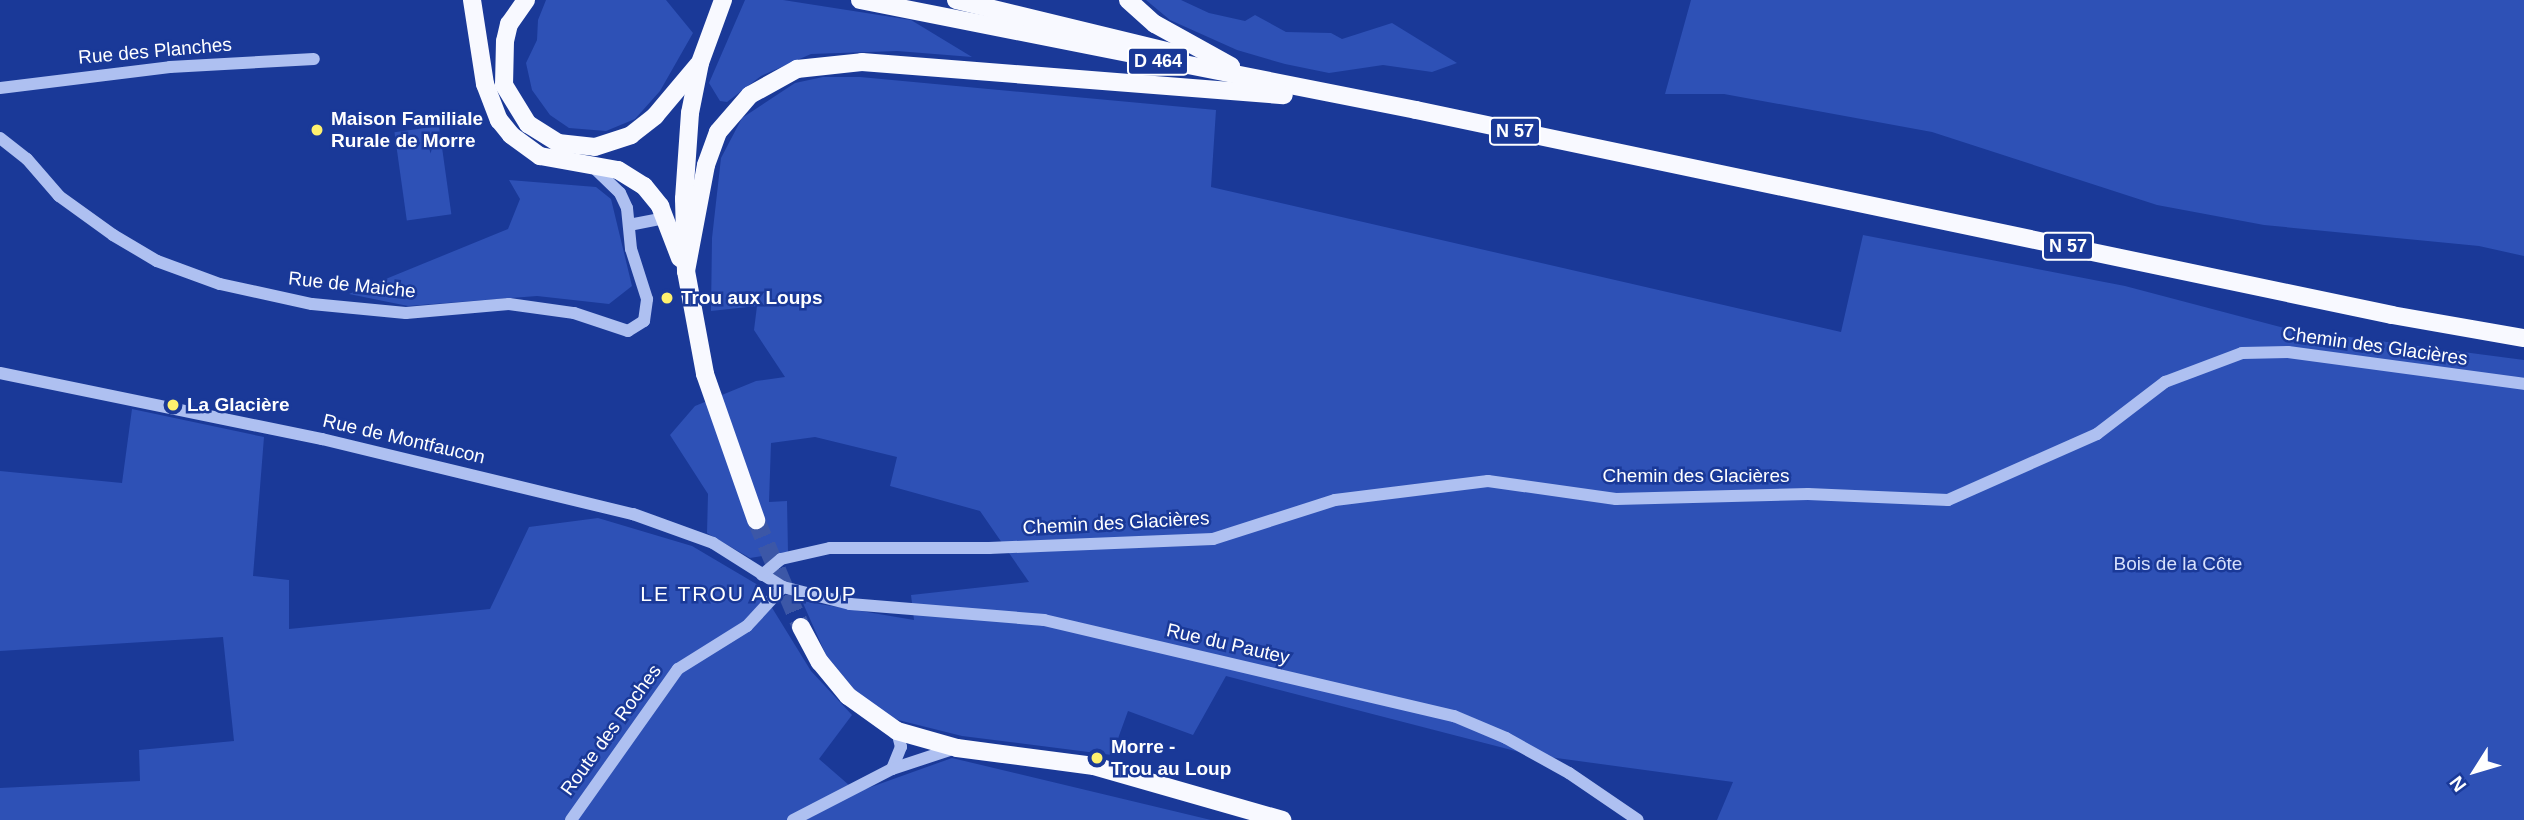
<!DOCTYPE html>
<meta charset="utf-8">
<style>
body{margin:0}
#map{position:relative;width:2524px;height:820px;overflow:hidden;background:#1a3998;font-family:Arial,sans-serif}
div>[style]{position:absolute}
.green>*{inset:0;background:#2e51b6;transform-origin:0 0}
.major-tunnel>*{height:18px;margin-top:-9px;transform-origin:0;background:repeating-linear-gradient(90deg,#3c57a7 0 18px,transparent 0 27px)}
.minor>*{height:12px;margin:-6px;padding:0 6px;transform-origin:6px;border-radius:6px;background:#aec0f1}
.major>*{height:18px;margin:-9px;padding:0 9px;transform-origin:9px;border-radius:9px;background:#f8f9ff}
.dots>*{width:19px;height:19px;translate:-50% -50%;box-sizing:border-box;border:4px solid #1a3998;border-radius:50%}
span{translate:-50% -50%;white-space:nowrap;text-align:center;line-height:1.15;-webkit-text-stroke:5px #1a3998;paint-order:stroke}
.shield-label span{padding:2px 5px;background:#1a3998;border:2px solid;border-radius:5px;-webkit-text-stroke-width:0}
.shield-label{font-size:18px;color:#fff;font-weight:700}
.street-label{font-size:19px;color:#fff}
.poi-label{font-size:19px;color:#fff;font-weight:700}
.left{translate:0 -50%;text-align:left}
.park-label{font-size:19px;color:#d6e0fc}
.neighbourhood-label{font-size:21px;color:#fff;letter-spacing:2px}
.north{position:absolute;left:2440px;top:736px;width:70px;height:70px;-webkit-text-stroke:5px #1a3998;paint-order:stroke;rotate:233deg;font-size:19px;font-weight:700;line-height:28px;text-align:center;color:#fff}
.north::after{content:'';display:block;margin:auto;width:24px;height:32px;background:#fff;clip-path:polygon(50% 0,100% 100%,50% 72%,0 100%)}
</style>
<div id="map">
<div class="green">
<i style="clip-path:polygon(546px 0,666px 0,693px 33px,660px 91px,635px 119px,606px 131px,569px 128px,550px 115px,532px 90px,526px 63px,537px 40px,538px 20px)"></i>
<i style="clip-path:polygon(745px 0,783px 0,911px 20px,972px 57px,897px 51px,811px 54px,761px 76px,727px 102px,720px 101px,709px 83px)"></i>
<i style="clip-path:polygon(1146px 0,1181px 0,1209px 13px,1245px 21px,1255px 15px,1286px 32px,1331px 33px,1342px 39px,1392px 23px,1457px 63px,1432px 72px,1383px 65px,1329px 73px,1285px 64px,1237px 50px,1170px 20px)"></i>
<i style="clip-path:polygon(1691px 0,2524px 0,2524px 256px,2479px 246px,2264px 225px,2157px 205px,1932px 132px,1724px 94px,1665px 94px)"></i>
<i style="clip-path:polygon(823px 77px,860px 77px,1216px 110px,1211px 187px,1841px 332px,1863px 235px,2125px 286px,2288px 329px,2524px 360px,2524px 820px,1717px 820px,1733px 782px,1527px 754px,1226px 676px,1193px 735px,1128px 711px,1112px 755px,962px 736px,898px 720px,867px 705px,826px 655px,802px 601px,914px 620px,911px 595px,1029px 582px,980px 511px,890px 486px,897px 457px,815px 437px,771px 443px,769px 502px,787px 501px,788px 552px,750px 558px,707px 533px,708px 494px,670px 435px,695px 406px,756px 381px,785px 377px,754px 330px,757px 306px,711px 311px,712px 238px,721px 158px,742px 118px,795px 83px)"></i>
<i style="left:439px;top:126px;width:89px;height:45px;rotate:82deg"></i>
<i style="clip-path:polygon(509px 180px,596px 187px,611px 199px,632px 286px,609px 304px,537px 296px,408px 306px,349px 294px,508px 229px,520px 199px)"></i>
<i style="clip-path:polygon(132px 409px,264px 437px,253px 576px,289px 580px,289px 629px,490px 609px,529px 527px,598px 518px,692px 546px,758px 585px,811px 671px,852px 715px,819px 759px,857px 792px,952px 758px,1211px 820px,0 820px,0 788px,140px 781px,139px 750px,234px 741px,223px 637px,0 651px,0 471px,122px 483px)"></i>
</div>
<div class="major-tunnel">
<i style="left:756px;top:520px;width:116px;rotate:67.2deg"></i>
</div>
<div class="minor">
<i style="left:0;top:88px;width:171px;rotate:-7deg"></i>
<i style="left:170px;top:67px;width:144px;rotate:-3.2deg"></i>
<i style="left:0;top:138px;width:34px;rotate:38deg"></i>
<i style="left:27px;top:159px;width:49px;rotate:49.1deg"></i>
<i style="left:59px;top:196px;width:67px;rotate:35.8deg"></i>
<i style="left:113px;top:235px;width:51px;rotate:30.6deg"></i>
<i style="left:157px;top:261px;width:67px;rotate:20.1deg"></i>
<i style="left:220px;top:284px;width:94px;rotate:12.3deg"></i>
<i style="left:312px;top:304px;width:94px;rotate:5.5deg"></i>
<i style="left:406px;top:313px;width:103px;rotate:-5deg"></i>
<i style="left:509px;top:304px;width:66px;rotate:7.9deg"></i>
<i style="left:574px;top:313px;width:57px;rotate:18.4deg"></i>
<i style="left:628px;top:331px;width:19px;rotate:-32deg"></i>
<i style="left:644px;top:321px;width:22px;rotate:-82deg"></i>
<i style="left:647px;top:299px;width:52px;rotate:-107.7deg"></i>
<i style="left:631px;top:249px;width:41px;rotate:-95.6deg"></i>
<i style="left:627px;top:208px;width:17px;rotate:-115deg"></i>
<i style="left:620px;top:193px;width:37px;rotate:-136deg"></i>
<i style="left:629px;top:225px;width:36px;rotate:-11deg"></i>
<i style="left:0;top:373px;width:329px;rotate:11.6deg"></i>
<i style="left:322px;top:439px;width:320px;rotate:13.6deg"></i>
<i style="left:633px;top:514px;width:85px;rotate:19.9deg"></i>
<i style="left:713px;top:543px;width:83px;rotate:32.2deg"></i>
<i style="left:783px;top:587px;width:69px;rotate:14.2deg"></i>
<i style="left:850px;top:604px;width:195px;rotate:4.7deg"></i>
<i style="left:1044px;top:620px;width:421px;rotate:13.2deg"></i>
<i style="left:1454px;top:716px;width:56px;rotate:22.9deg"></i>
<i style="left:1506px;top:738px;width:72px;rotate:29.1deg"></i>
<i style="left:1569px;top:773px;width:83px;rotate:34.3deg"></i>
<i style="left:762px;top:575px;width:25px;rotate:-40deg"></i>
<i style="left:781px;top:559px;width:50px;rotate:-12.7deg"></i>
<i style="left:830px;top:548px;width:159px"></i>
<i style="left:989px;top:548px;width:224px;rotate:-2.3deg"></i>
<i style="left:1213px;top:539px;width:128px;rotate:-17.7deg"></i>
<i style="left:1335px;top:500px;width:154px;rotate:-7.1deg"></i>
<i style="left:1488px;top:481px;width:129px;rotate:8deg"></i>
<i style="left:1616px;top:499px;width:192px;rotate:-1.5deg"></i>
<i style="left:1808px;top:494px;width:140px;rotate:2.5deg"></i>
<i style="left:1948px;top:500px;width:163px;rotate:-23.9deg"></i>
<i style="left:2097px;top:434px;width:86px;rotate:-37.4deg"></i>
<i style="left:2165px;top:382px;width:82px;rotate:-20.6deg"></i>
<i style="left:2242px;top:353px;width:46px;rotate:-1.2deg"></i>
<i style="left:2288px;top:352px;width:238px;rotate:7.7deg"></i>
<i style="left:892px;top:769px;width:24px;rotate:-68deg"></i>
<i style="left:901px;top:747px;width:16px;rotate:-104deg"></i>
<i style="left:571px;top:820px;width:185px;rotate:-54.7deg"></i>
<i style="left:678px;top:669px;width:81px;rotate:-31.9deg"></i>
<i style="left:747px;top:626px;width:53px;rotate:-47.3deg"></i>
<i style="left:793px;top:820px;width:111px;rotate:-27.3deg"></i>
<i style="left:892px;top:769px;width:67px;rotate:-18.2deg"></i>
</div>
<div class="major">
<i style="left:472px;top:0;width:85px;rotate:81.2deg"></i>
<i style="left:485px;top:84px;width:39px;rotate:69deg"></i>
<i style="left:499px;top:120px;width:19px;rotate:51deg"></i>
<i style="left:511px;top:135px;width:36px;rotate:36deg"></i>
<i style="left:540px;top:156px;width:79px;rotate:10.2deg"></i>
<i style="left:618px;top:170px;width:31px;rotate:32deg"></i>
<i style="left:644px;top:186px;width:26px;rotate:51deg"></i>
<i style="left:660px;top:206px;width:56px;rotate:69deg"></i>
<i style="left:526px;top:0;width:29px;rotate:125deg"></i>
<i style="left:509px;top:24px;width:17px;rotate:103deg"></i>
<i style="left:505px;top:41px;width:44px;rotate:91.3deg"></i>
<i style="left:504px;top:85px;width:46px;rotate:58.4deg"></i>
<i style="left:528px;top:124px;width:36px;rotate:32deg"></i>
<i style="left:558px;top:143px;width:37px;rotate:6deg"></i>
<i style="left:595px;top:147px;width:38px;rotate:-18deg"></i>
<i style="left:631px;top:135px;width:31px;rotate:-38deg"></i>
<i style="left:655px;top:116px;width:67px;rotate:-49.9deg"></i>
<i style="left:723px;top:0;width:67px;rotate:110.1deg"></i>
<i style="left:700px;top:63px;width:51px;rotate:101.3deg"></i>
<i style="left:690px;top:113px;width:86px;rotate:94deg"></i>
<i style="left:684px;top:199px;width:72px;rotate:88.4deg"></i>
<i style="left:686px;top:271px;width:105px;rotate:79.5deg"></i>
<i style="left:705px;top:374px;width:155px;rotate:70.7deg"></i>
<i style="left:860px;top:0;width:567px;rotate:11.19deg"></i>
<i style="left:1416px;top:110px;width:997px;rotate:11.86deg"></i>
<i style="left:2392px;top:315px;width:134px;rotate:9.9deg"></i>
<i style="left:956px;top:0;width:225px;rotate:13.6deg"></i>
<i style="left:1128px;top:0;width:36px;rotate:42deg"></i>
<i style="left:1155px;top:24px;width:87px;rotate:28.9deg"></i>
<i style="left:686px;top:271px;width:108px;rotate:-79.3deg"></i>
<i style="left:706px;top:165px;width:35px;rotate:-70deg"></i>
<i style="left:718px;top:132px;width:49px;rotate:-49.1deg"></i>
<i style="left:750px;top:95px;width:54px;rotate:-29deg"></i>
<i style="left:797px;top:69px;width:65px;rotate:-6.1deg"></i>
<i style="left:862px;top:62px;width:423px;rotate:4.5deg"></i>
<i style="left:801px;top:627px;width:40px;rotate:62deg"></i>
<i style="left:820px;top:662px;width:44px;rotate:50.5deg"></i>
<i style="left:848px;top:696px;width:60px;rotate:35.5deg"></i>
<i style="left:897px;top:731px;width:62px;rotate:15.8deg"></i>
<i style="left:957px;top:748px;width:138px;rotate:7.5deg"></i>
<i style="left:1094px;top:766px;width:196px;rotate:16deg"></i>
</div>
<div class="dots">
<i style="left:317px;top:130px;background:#fff16e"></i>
<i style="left:667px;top:298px;background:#fff16e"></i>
<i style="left:173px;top:405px;background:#fff16e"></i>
<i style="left:1097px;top:758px;background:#fff16e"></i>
</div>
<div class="shield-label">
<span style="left:1158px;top:61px">D 464</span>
<span style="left:1515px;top:131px">N 57</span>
<span style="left:2068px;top:246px">N 57</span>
</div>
<div class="street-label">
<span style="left:155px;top:51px;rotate:-5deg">Rue des Planches</span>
<span style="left:352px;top:285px;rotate:6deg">Rue de Maiche</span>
<span style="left:2375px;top:346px;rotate:8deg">Chemin des Glacières</span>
<span style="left:404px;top:439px;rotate:13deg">Rue de Montfaucon</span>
<span style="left:1696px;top:476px">Chemin des Glacières</span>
<span style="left:1116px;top:523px;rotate:-3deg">Chemin des Glacières</span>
<span style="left:1228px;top:644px;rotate:13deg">Rue du Pautey</span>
<span style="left:611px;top:730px;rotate:-54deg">Route des Roches</span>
</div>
<div class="poi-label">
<span class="left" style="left:331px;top:130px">Maison Familiale<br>Rurale de Morre</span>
<span class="left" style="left:681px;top:298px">Trou aux Loups</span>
<span class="left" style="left:187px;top:405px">La Glacière</span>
<span class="left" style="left:1111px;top:758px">Morre -<br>Trou au Loup</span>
</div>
<div class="park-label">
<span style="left:2178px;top:564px">Bois de la Côte</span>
</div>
<div class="neighbourhood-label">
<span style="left:749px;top:594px">LE TROU AU LOUP</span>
</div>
<div class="north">N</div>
</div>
